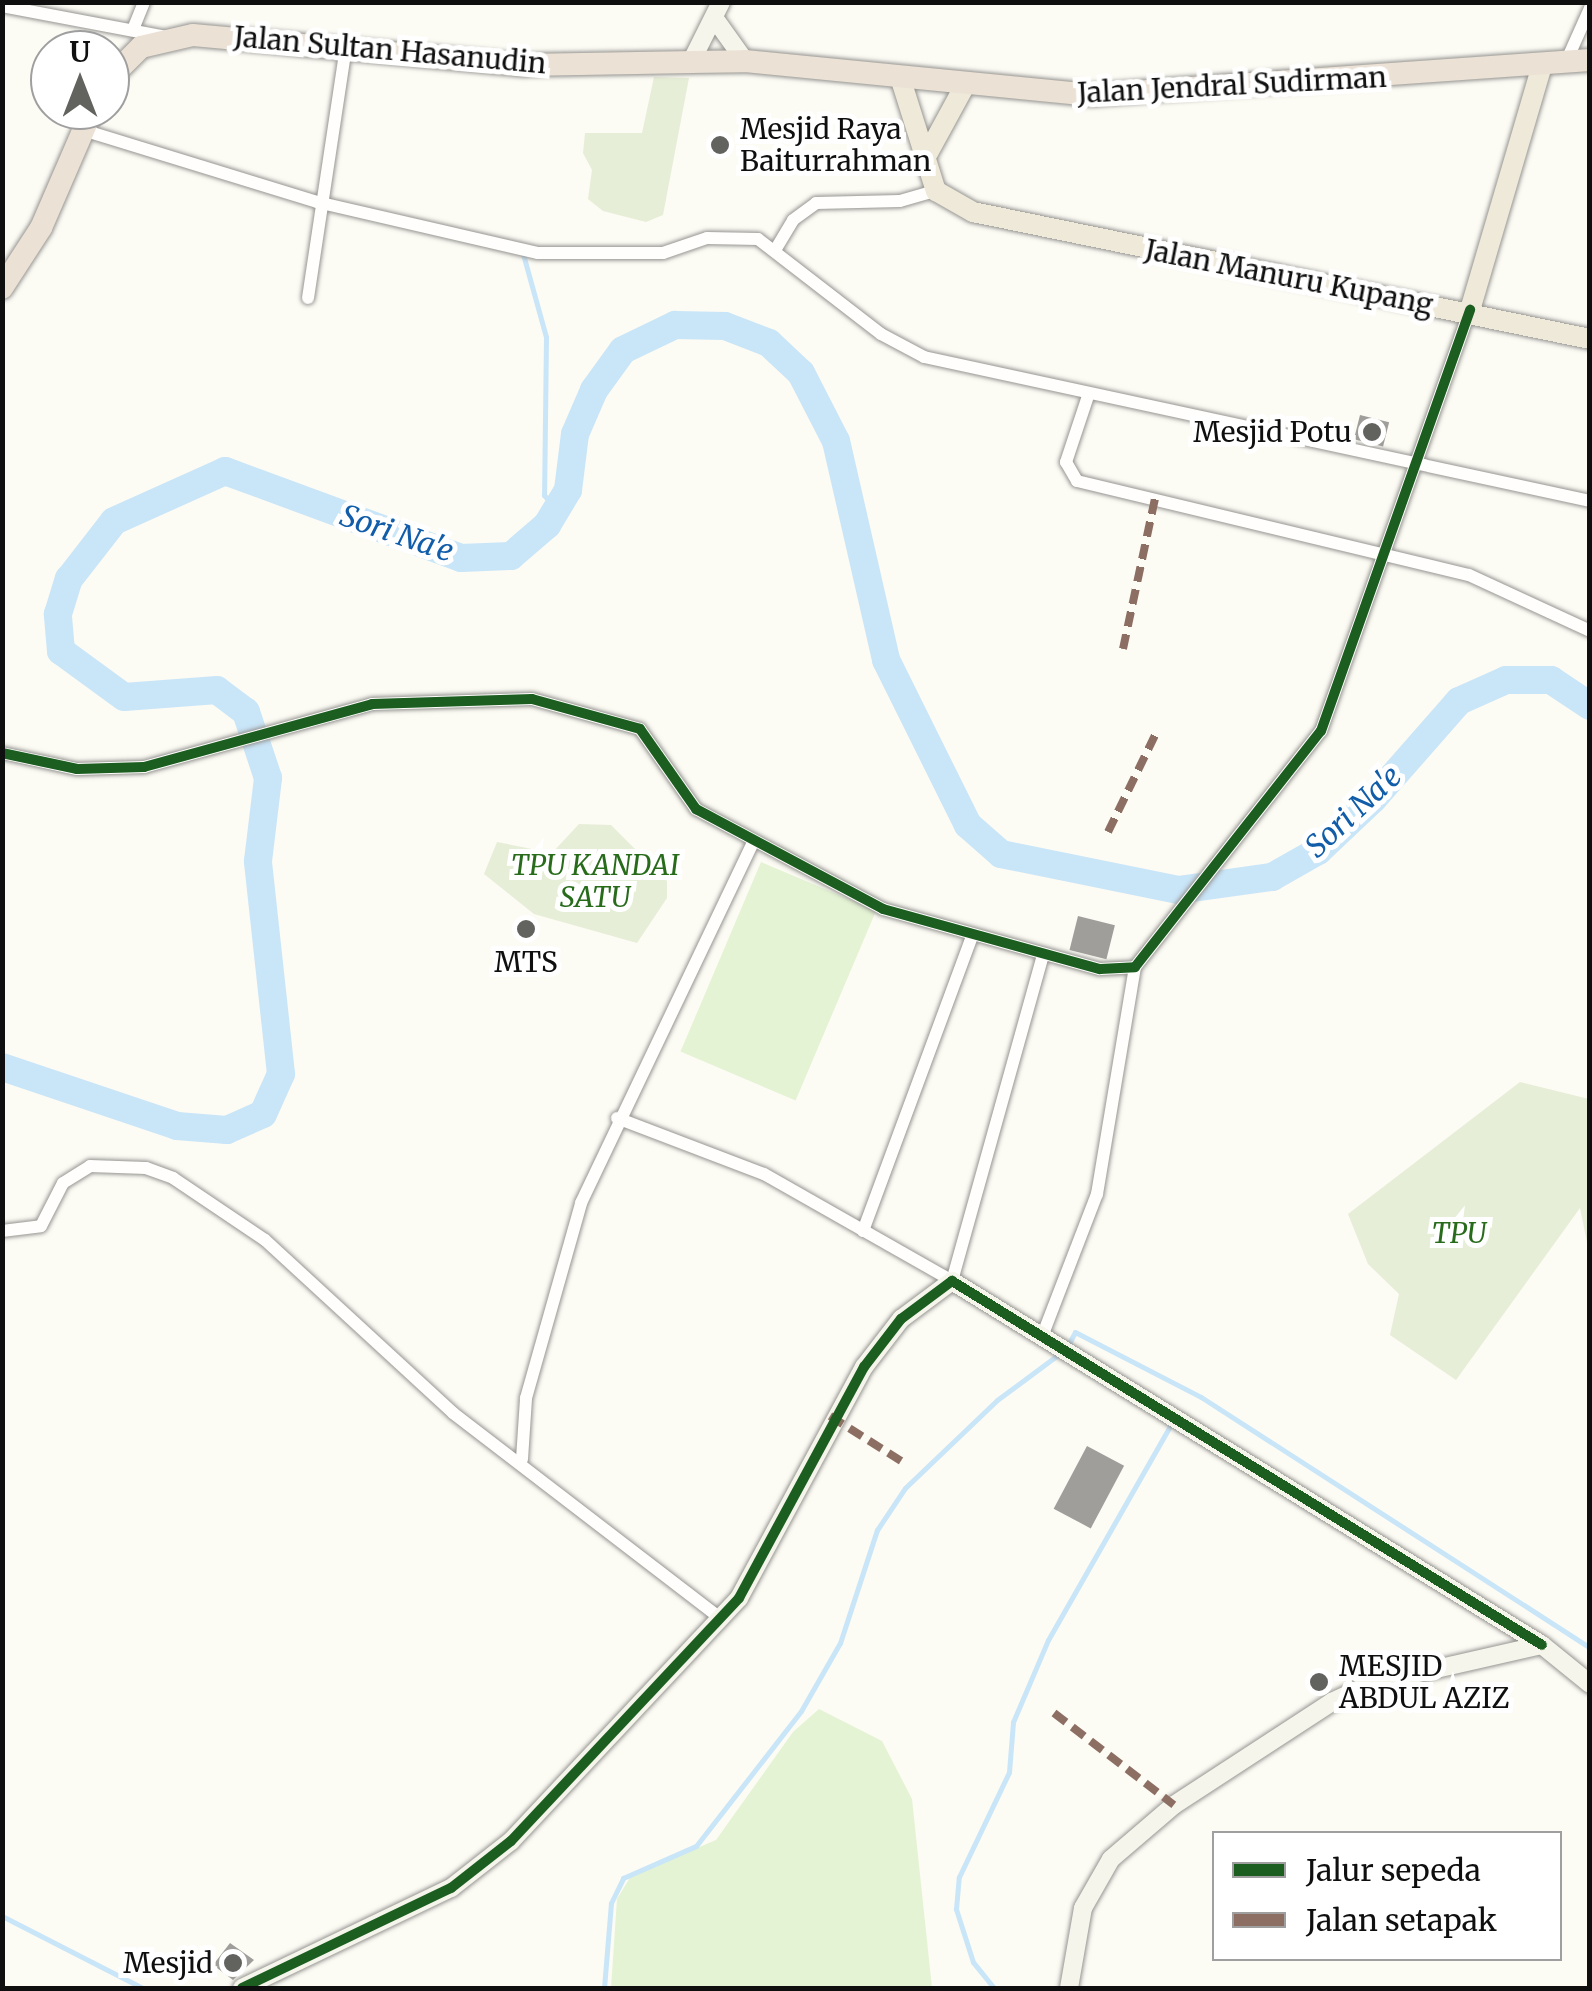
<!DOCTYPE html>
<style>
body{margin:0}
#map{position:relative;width:1592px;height:1991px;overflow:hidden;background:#fcfbf4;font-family:Merriweather,serif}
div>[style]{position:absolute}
.green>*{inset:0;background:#e4f3d3;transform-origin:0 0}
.cemetery>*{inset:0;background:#e7eed7}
.stream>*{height:5px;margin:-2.5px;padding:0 2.5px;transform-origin:2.5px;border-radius:2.5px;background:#c9e5f8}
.river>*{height:28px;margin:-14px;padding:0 14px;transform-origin:14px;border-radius:14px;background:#c9e5f8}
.building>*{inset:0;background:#a09e9a;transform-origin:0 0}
.roads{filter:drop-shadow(0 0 2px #969592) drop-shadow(0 0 2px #969592)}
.street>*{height:12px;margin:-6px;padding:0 6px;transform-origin:6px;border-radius:6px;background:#fffefd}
.secondary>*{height:18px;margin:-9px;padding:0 9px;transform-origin:9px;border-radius:9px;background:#f5f5eb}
.primary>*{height:20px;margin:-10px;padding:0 10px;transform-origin:10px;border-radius:10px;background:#eee9d9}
.highway>*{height:22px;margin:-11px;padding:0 11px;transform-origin:11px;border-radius:11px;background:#ebe1d5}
.quiet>*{height:8px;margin-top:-4px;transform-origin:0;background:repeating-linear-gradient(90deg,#8d6e63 0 15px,transparent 0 23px)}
.cycleway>*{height:10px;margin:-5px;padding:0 5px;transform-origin:5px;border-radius:5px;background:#1b5e20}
.dots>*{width:28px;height:28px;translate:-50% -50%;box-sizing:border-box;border:5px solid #fff;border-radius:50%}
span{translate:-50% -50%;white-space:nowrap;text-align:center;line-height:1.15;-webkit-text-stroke:10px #fff;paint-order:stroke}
.street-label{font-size:28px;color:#0f0f0f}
.poi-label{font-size:28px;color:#0f0f0f}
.left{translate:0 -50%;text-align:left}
.right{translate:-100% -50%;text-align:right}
.park-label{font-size:28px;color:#276b1b;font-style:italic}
.water-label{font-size:30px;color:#115da9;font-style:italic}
.frame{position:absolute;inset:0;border:5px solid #0f0f0f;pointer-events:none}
.legend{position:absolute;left:1212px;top:1831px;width:350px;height:130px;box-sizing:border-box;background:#fff;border:2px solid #9f9f9f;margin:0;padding:12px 18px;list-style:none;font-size:30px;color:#0f0f0f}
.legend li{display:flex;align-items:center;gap:20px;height:50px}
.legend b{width:50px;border:2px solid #9f9f9f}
.north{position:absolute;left:30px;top:30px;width:100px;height:100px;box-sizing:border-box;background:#fff;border:2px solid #9f9f9f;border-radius:50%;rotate:0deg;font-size:28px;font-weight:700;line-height:40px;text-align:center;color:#0f0f0f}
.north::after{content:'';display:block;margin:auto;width:35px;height:45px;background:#62625f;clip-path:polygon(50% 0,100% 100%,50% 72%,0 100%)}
</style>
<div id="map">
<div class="green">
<i style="left:761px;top:862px;width:125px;height:206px;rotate:23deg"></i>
<i style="clip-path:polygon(819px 1709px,882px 1741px,912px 1799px,932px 1988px,611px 1988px,617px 1899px,631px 1876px,716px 1840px,793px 1732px)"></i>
</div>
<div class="cemetery">
<i style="clip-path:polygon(654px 77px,689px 78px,663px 215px,646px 222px,603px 211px,588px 199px,592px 170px,583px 153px,585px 133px,642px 133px)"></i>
<i style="clip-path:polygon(579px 824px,611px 825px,667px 881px,667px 898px,637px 943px,534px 914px,484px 874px,497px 842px,552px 853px)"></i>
<i style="clip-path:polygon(1520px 1082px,1589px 1099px,1589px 1252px,1580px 1208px,1456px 1380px,1390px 1335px,1399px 1294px,1368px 1264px,1348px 1214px)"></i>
</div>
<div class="stream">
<i style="left:523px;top:254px;width:86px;rotate:74.5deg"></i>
<i style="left:546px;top:337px;width:158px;rotate:90.7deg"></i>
<i style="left:544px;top:495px;width:20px;rotate:49deg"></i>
<i style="left:2px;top:1916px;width:158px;rotate:27.1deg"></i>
<i style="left:604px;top:1988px;width:85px;rotate:-85.3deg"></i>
<i style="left:611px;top:1903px;width:28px;rotate:-64deg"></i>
<i style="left:623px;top:1878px;width:80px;rotate:-23.7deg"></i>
<i style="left:696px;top:1846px;width:171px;rotate:-52.1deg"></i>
<i style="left:801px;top:1711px;width:78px;rotate:-60.2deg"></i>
<i style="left:840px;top:1643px;width:119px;rotate:-71.9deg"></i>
<i style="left:877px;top:1530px;width:50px;rotate:-56.3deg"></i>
<i style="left:905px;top:1488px;width:127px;rotate:-43.7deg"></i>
<i style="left:997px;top:1400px;width:86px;rotate:-36.5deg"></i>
<i style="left:1066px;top:1349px;width:19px;rotate:-62deg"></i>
<i style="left:1075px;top:1332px;width:142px;rotate:27.3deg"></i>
<i style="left:1201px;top:1397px;width:463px;rotate:32.8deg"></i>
<i style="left:994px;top:1988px;width:33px;rotate:-129deg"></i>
<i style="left:973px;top:1962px;width:56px;rotate:-107.8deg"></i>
<i style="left:956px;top:1909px;width:32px;rotate:-85deg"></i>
<i style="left:959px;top:1877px;width:116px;rotate:-64.5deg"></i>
<i style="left:1009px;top:1772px;width:50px;rotate:-85.4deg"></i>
<i style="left:1013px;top:1722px;width:89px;rotate:-66.9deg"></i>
<i style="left:1048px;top:1640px;width:252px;rotate:-60.3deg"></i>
</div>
<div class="river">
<i style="left:2px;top:1067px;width:185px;rotate:18.6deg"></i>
<i style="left:177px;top:1126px;width:50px;rotate:4.6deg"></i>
<i style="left:227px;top:1130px;width:39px;rotate:-24deg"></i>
<i style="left:263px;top:1114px;width:44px;rotate:-65.8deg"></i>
<i style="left:281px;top:1074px;width:214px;rotate:-96.2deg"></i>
<i style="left:258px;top:861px;width:84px;rotate:-83.1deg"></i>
<i style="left:268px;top:778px;width:70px;rotate:-108.4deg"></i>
<i style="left:246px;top:712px;width:36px;rotate:-143deg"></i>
<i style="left:217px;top:690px;width:93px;rotate:175.7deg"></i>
<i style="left:124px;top:697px;width:78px;rotate:-143.9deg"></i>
<i style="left:61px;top:651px;width:37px;rotate:-95deg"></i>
<i style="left:58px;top:614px;width:37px;rotate:-73deg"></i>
<i style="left:69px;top:579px;width:73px;rotate:-52.2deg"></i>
<i style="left:114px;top:521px;width:122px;rotate:-24.2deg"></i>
<i style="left:225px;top:471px;width:252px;rotate:20.2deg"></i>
<i style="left:461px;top:558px;width:50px;rotate:-2.3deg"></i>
<i style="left:511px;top:556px;width:48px;rotate:-40.7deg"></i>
<i style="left:547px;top:525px;width:41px;rotate:-59deg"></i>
<i style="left:568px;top:490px;width:56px;rotate:-82.9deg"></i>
<i style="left:575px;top:434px;width:48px;rotate:-66.6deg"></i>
<i style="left:594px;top:390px;width:49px;rotate:-54.1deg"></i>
<i style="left:623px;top:350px;width:58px;rotate:-25.7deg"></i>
<i style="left:675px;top:325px;width:50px;rotate:1.1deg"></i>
<i style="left:725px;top:326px;width:47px;rotate:21.1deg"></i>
<i style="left:769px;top:343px;width:44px;rotate:43.2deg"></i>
<i style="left:801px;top:373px;width:76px;rotate:62.8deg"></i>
<i style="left:836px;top:441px;width:225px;rotate:77.1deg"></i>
<i style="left:886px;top:660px;width:184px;rotate:63.6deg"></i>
<i style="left:968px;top:825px;width:44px;rotate:41.3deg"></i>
<i style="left:1001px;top:854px;width:181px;rotate:11.5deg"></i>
<i style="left:1178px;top:890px;width:95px;rotate:-7.9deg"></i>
<i style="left:1272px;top:877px;width:53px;rotate:-29.5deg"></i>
<i style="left:1318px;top:851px;width:76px;rotate:-43.4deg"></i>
<i style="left:1373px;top:799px;width:130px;rotate:-48.7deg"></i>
<i style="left:1459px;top:701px;width:51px;rotate:-24.1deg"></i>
<i style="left:1506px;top:680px;width:45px"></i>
<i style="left:1551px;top:680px;width:47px;rotate:33.7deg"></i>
</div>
<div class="building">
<i style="left:1360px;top:415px;width:30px;height:25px;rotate:14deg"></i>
<i style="left:1078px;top:916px;width:38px;height:35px;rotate:14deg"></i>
<i style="left:1087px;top:1446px;width:42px;height:71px;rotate:28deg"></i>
<i style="clip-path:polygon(230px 1943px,254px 1960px,233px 1980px,213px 1965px)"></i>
</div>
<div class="roads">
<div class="street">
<i style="left:2px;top:6px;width:167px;rotate:10.7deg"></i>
<i style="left:134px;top:27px;width:27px;rotate:-68deg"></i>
<i style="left:1566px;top:62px;width:59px;rotate:-66deg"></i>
<i style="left:83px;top:130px;width:245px;rotate:17.1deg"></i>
<i style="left:317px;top:202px;width:227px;rotate:13deg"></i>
<i style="left:538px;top:253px;width:125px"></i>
<i style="left:663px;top:253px;width:46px;rotate:-18.8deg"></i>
<i style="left:707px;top:238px;width:51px;rotate:1.1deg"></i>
<i style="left:758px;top:239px;width:155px;rotate:37.7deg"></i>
<i style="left:881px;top:334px;width:49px;rotate:28.1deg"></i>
<i style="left:924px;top:357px;width:681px;rotate:12.2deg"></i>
<i style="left:777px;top:247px;width:31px;rotate:-59deg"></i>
<i style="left:793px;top:220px;width:29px;rotate:-36deg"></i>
<i style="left:816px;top:203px;width:84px;rotate:-1.4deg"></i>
<i style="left:900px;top:201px;width:37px;rotate:-16deg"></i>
<i style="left:308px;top:298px;width:249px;rotate:-81.4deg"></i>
<i style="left:1088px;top:396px;width:70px;rotate:108.4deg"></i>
<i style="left:1066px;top:462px;width:22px;rotate:60deg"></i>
<i style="left:1077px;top:481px;width:403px;rotate:13.5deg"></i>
<i style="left:1469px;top:575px;width:133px;rotate:24.8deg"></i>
<i style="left:2px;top:753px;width:77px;rotate:12deg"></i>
<i style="left:77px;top:769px;width:67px;rotate:-1.7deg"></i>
<i style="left:144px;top:767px;width:237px;rotate:-15.4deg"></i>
<i style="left:372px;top:704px;width:160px;rotate:-1.8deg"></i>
<i style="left:532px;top:699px;width:112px;rotate:15.5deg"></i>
<i style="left:640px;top:729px;width:98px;rotate:55deg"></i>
<i style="left:696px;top:809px;width:212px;rotate:28.1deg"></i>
<i style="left:883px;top:909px;width:225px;rotate:15.5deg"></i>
<i style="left:1100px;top:969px;width:35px;rotate:-3deg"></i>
<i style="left:1135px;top:967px;width:300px;rotate:-51.8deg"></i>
<i style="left:1321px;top:731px;width:447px;rotate:-70.5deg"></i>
<i style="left:617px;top:1118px;width:157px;rotate:20.9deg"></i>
<i style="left:764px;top:1174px;width:216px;rotate:29.6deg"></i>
<i style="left:952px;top:1281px;width:338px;rotate:-74.4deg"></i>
<i style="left:2px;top:1231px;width:39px;rotate:-7deg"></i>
<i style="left:41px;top:1226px;width:48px;rotate:-62.9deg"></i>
<i style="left:63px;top:1183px;width:32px;rotate:-32deg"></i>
<i style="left:90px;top:1166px;width:56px;rotate:2deg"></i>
<i style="left:146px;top:1168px;width:29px;rotate:20deg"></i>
<i style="left:173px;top:1178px;width:111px;rotate:34deg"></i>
<i style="left:265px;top:1240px;width:255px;rotate:42.6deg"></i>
<i style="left:453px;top:1413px;width:337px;rotate:37.5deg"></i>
<i style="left:863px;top:1231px;width:314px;rotate:-69.7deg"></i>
<i style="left:1043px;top:1334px;width:150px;rotate:-68.9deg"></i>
<i style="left:1097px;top:1194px;width:230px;rotate:-80.5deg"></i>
<i style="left:522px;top:1459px;width:61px;rotate:-86.2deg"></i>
<i style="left:526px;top:1398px;width:203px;rotate:-74.2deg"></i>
<i style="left:581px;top:1203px;width:398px;rotate:-64.5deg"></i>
</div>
<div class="secondary">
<i style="left:715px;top:19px;width:52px;rotate:54.5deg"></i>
<i style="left:692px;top:60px;width:65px;rotate:-63.4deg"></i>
<i style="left:242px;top:1988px;width:232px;rotate:-25.6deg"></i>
<i style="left:451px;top:1888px;width:76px;rotate:-38.1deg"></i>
<i style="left:511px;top:1841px;width:333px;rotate:-46.8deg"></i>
<i style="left:739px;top:1598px;width:263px;rotate:-61.6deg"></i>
<i style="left:864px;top:1367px;width:61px;rotate:-52.4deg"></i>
<i style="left:901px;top:1319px;width:64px;rotate:-36.7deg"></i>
<i style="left:952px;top:1281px;width:693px;rotate:31.67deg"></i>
<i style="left:1069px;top:1988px;width:81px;rotate:-80.1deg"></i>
<i style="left:1083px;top:1908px;width:56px;rotate:-60.3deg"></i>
<i style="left:1111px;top:1859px;width:83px;rotate:-40.6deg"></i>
<i style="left:1174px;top:1805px;width:189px;rotate:-33.1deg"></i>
<i style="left:1332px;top:1702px;width:42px;rotate:-25.3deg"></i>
<i style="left:1370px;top:1684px;width:176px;rotate:-12.8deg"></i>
<i style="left:1542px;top:1645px;width:62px;rotate:39.1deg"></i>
</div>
<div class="primary">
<i style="left:900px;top:77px;width:120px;rotate:72.5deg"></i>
<i style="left:936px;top:191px;width:43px;rotate:29.6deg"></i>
<i style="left:973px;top:212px;width:630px;rotate:11.63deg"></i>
<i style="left:928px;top:153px;width:77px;rotate:-61.4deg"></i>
<i style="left:1470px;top:310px;width:252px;rotate:-73.6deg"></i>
</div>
<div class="highway">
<i style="left:110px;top:78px;width:44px;rotate:-45deg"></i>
<i style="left:141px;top:47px;width:53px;rotate:-13deg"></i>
<i style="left:193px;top:35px;width:333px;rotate:5.2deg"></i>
<i style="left:525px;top:65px;width:220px;rotate:-1deg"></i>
<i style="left:745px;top:61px;width:348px;rotate:5.6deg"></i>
<i style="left:1091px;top:95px;width:500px;rotate:-4.01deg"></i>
<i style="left:2px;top:288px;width:72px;rotate:-57deg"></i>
<i style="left:41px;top:228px;width:129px;rotate:-66.6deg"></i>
</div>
</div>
<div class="quiet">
<i style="left:1123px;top:649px;width:154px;rotate:-78deg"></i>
<i style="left:1108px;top:832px;width:114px;rotate:-64.1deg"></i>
<i style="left:830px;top:1416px;width:90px;rotate:32.3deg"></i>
<i style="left:1054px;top:1713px;width:151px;rotate:37.5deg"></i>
</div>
<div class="cycleway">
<i style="left:2px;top:753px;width:77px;rotate:12deg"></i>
<i style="left:77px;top:769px;width:67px;rotate:-1.7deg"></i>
<i style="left:144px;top:767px;width:237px;rotate:-15.4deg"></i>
<i style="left:372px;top:704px;width:160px;rotate:-1.8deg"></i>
<i style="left:532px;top:699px;width:112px;rotate:15.5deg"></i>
<i style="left:640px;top:729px;width:98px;rotate:55deg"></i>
<i style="left:696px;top:809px;width:212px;rotate:28.1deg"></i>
<i style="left:883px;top:909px;width:225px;rotate:15.5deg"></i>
<i style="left:1100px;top:969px;width:35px;rotate:-3deg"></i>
<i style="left:1135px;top:967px;width:300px;rotate:-51.8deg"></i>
<i style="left:1321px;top:731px;width:447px;rotate:-70.5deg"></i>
<i style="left:242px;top:1988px;width:232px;rotate:-25.6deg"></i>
<i style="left:451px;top:1888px;width:76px;rotate:-38.1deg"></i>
<i style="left:511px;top:1841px;width:333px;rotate:-46.8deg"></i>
<i style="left:739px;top:1598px;width:263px;rotate:-61.6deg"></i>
<i style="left:864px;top:1367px;width:61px;rotate:-52.4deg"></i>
<i style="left:901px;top:1319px;width:64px;rotate:-36.7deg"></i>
<i style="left:952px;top:1281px;width:693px;rotate:31.67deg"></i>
</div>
<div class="dots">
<i style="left:720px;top:145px;background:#62625f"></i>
<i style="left:1372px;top:432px;background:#62625f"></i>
<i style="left:526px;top:929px;background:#62625f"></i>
<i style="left:1319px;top:1682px;background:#62625f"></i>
<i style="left:233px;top:1963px;background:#62625f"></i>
</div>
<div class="street-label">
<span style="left:390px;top:50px;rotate:5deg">Jalan Sultan Hasanudin</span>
<span style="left:1232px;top:85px;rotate:-3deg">Jalan Jendral Sudirman</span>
<span style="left:1289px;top:277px;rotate:11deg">Jalan Manuru Kupang</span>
</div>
<div class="poi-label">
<span class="left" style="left:740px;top:145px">Mesjid Raya<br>Baiturrahman</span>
<span class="right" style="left:1352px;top:432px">Mesjid Potu</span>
<span style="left:526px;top:962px">MTS</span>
<span class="left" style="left:1339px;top:1682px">MESJID<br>ABDUL AZIZ</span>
<span class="right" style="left:213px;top:1963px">Mesjid</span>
</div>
<div class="park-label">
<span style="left:595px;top:881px">TPU KANDAI<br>SATU</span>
<span style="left:1459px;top:1233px">TPU</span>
</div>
<div class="water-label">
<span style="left:397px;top:533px;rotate:19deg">Sori Na'e</span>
<span style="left:1353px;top:811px;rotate:-43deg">Sori Na'e</span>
</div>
<div class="frame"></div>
<ul class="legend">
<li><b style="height:12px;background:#1b5e20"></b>Jalur sepeda</li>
<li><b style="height:12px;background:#8d6e63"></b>Jalan setapak</li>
</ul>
<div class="north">U</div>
</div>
